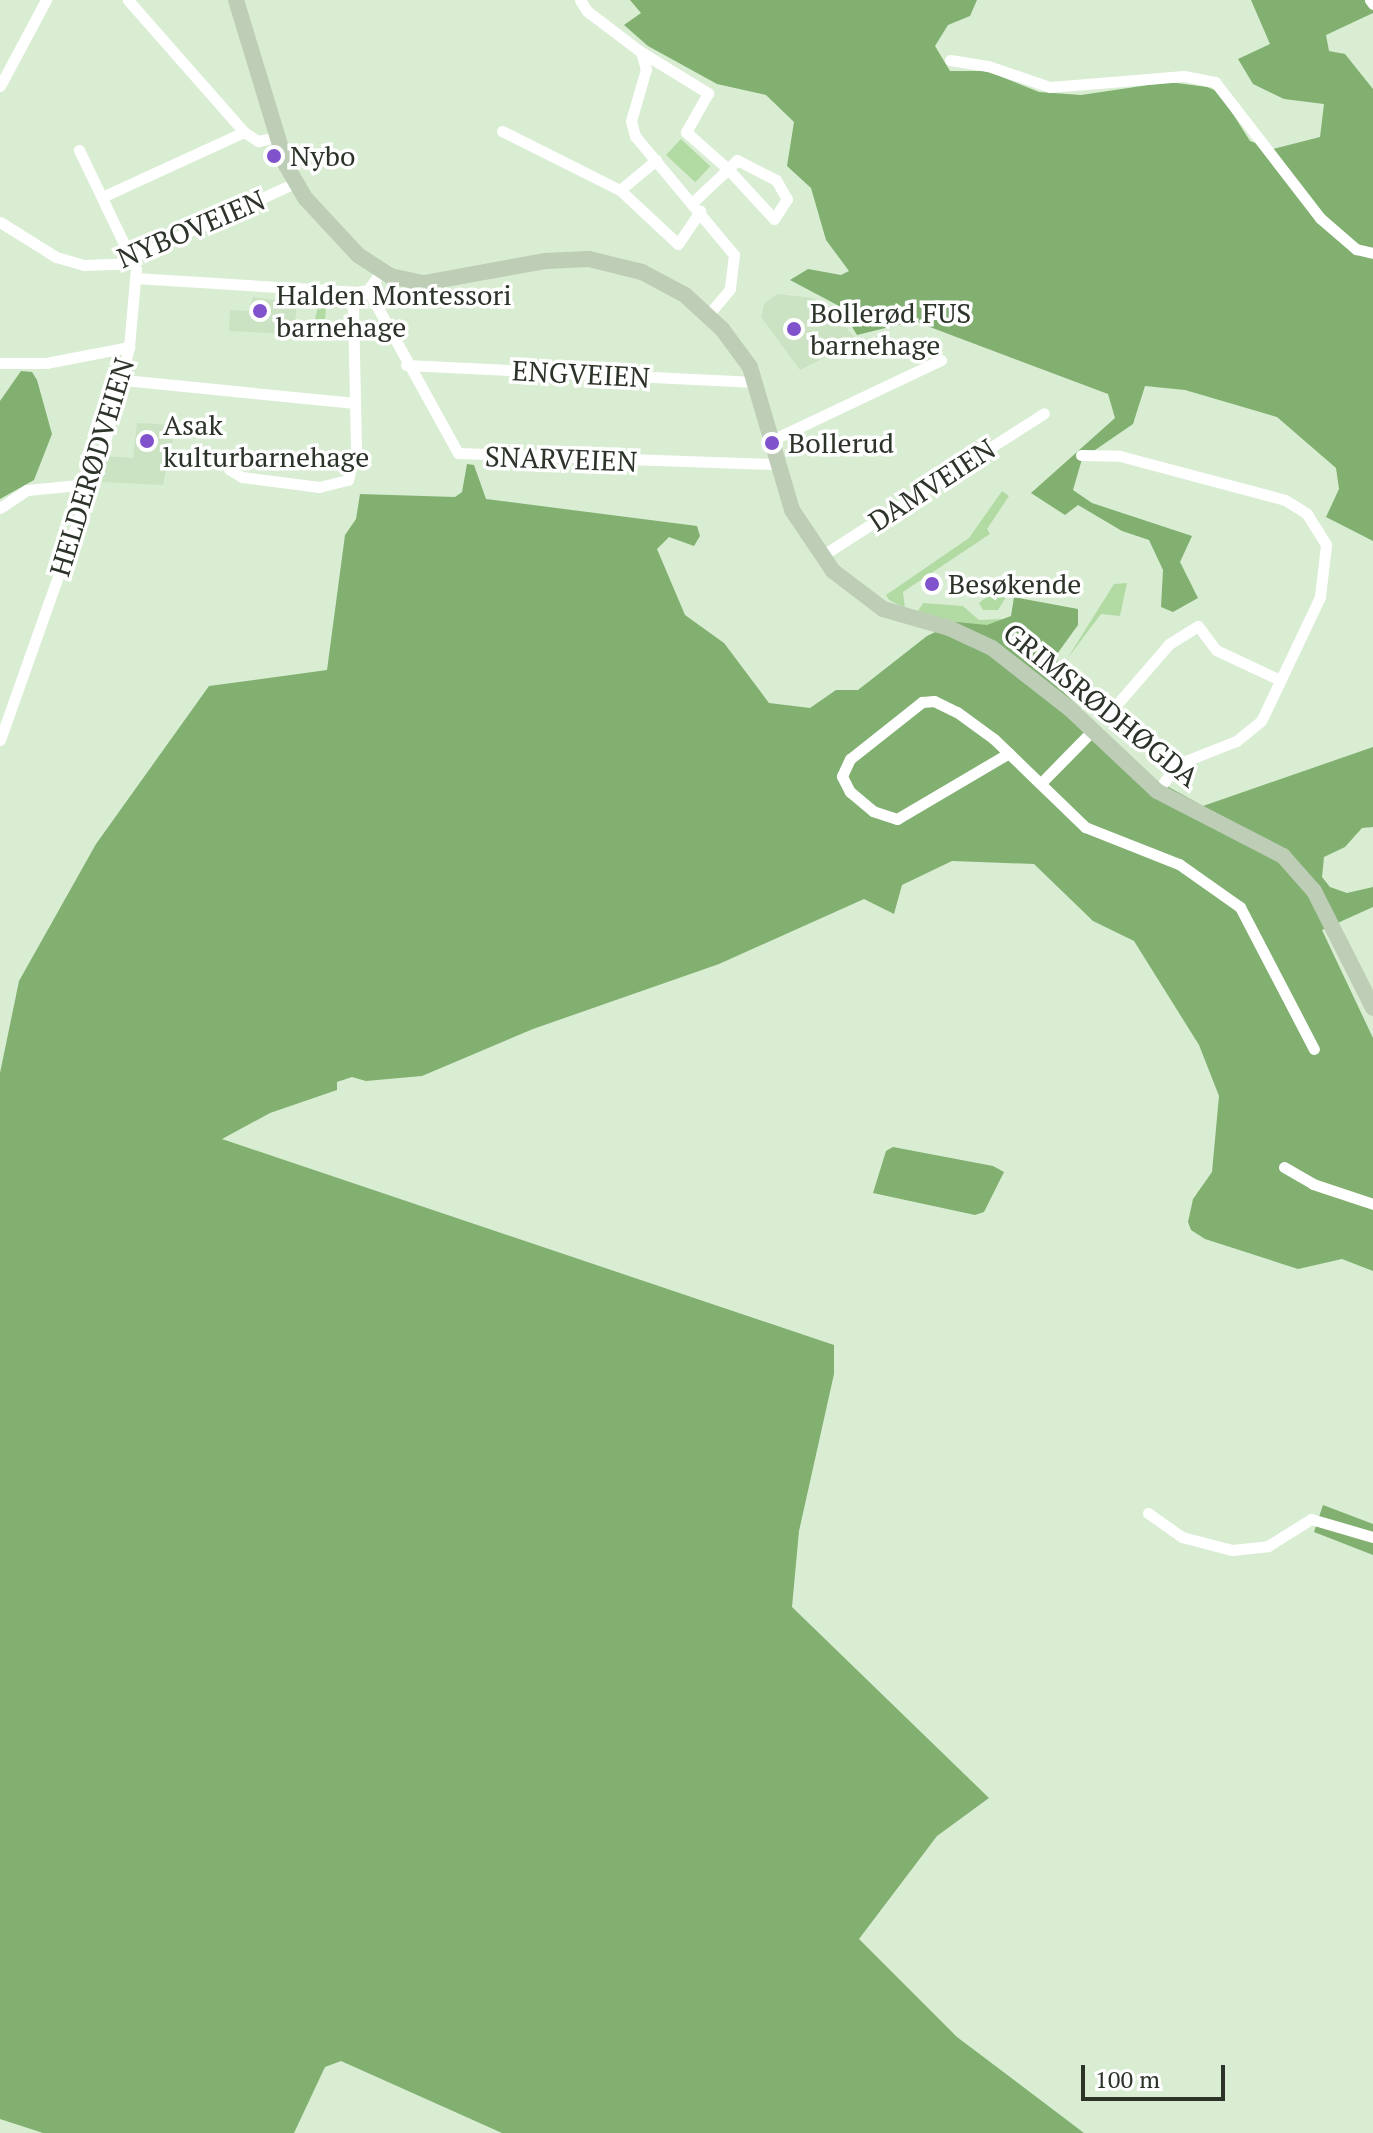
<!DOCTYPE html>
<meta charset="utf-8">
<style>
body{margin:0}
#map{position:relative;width:1373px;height:2133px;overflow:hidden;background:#d9edd3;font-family:"PT Serif",serif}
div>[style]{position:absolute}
.built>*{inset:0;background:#cbe3c3}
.green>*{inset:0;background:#b2dba4;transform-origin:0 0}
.forest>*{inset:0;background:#81b071}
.minor>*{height:11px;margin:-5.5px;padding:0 5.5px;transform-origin:5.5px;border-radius:5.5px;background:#fff}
.secondary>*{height:16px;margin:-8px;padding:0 8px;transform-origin:8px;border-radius:8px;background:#bdcdb6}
.dots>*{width:22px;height:22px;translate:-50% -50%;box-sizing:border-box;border:4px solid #fff;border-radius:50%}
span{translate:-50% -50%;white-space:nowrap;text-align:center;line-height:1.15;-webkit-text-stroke:7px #fff;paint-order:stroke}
.poi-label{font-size:28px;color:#2c3329}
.left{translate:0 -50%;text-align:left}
.street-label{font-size:28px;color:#2c3329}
.scale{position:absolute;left:1081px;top:2065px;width:144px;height:36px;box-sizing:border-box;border:4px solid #2c3329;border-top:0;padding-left:10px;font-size:24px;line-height:28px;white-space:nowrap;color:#2c3329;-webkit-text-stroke:6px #fff;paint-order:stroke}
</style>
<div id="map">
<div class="built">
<i style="clip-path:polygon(777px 294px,813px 298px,830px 307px,857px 341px,800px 370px,761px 317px,764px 304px)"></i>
<i style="clip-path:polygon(253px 297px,297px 303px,294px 334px,229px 331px,230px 310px,248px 311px)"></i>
<i style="clip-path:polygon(137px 423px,176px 425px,163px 485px,100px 482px,97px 478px,105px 456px,133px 458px)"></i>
</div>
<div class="green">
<i style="left:681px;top:139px;width:40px;height:22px;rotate:43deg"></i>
<i style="clip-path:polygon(321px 294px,347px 295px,347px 308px,326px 307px,325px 319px,315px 319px)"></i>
<i style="clip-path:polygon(1002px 491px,1009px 496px,987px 529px,990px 534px,903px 592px,905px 608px,889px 600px,886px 595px,969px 538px)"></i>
<i style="clip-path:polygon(1006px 582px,1006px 597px,998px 610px,983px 610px,979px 603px)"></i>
<i style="clip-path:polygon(1127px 583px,1120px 616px,1101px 614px,1067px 659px,1114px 584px)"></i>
<i style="clip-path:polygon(923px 603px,963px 606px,979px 620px,1002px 619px,995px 637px,918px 611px)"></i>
</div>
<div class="forest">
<i style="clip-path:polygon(630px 0,977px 0,970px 16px,948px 25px,935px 46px,950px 71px,987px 71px,1039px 92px,1081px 95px,1169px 82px,1207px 87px,1219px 92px,1250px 141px,1273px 149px,1320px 137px,1324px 104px,1284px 99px,1253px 84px,1238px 59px,1270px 44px,1251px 0,1373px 0,1373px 13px,1326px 35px,1329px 51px,1345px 54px,1373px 89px,1373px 541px,1326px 517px,1339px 489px,1336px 468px,1277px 417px,1185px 390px,1145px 386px,1133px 424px,1082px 459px,1073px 490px,1092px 503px,1192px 536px,1180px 562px,1198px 598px,1173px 612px,1161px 607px,1163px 570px,1149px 540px,1122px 531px,1078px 505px,1065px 515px,1031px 493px,1115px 418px,1108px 394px,914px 321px,857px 335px,839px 306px,790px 280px,808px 269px,841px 275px,849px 271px,826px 240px,811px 188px,787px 166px,794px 122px,766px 95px,717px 84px,648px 46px,624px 25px,641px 13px)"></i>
<i style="clip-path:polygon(21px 371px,32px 372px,37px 380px,52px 434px,34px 480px,0 499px,0 401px)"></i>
<i style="clip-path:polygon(467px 464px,474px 465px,486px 499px,697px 526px,700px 536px,694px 546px,669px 537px,657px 549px,685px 615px,724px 643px,769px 703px,810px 708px,836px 690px,858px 690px,927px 636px,956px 622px,987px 625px,1011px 616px,1014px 597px,1078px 609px,1078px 625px,1057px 654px,1059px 688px,1156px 780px,1203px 806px,1373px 747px,1373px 827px,1362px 828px,1345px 847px,1324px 857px,1322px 877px,1330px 887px,1347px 893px,1373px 887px,1373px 907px,1322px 930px,1373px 1038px,1373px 1271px,1342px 1259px,1298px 1269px,1205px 1239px,1191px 1230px,1188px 1222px,1193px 1199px,1212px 1172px,1219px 1096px,1199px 1045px,1134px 941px,1093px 921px,1034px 864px,952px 861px,902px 885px,894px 914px,864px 899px,719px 964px,533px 1029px,422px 1076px,366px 1081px,352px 1077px,337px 1082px,337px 1090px,270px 1113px,222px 1139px,834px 1345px,834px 1374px,799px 1531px,792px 1607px,989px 1798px,937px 1836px,859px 1939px,957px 2037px,1084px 2133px,502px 2133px,341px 2061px,325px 2067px,294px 2133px,43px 2133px,0 2119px,0 1073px,19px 981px,96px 844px,209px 686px,327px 670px,345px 535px,356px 519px,360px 494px,455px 497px,462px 492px)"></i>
<i style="clip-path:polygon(893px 1147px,993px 1166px,1004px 1172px,984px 1212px,975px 1215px,873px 1193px,886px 1151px)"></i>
<i style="clip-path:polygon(1323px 1505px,1373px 1524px,1373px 1555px,1314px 1532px)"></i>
</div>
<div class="minor">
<i style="left:128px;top:0;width:176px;rotate:48.7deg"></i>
<i style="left:244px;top:132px;width:17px;rotate:33deg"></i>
<i style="left:258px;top:141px;width:16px;rotate:-11deg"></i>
<i style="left:580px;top:0;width:13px;rotate:58deg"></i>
<i style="left:587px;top:11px;width:68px;rotate:37.2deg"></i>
<i style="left:641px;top:52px;width:18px;rotate:74deg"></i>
<i style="left:646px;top:69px;width:54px;rotate:106.1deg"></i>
<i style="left:631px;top:121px;width:16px;rotate:75deg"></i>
<i style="left:635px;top:136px;width:155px;rotate:50.2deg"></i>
<i style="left:734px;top:255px;width:34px;rotate:97deg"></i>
<i style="left:730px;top:289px;width:33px;rotate:130deg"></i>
<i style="left:1370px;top:0;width:5px;rotate:53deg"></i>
<i style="left:641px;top:52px;width:79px;rotate:31.5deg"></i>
<i style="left:708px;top:93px;width:45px;rotate:119.4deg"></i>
<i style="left:686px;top:132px;width:56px;rotate:41.4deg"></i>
<i style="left:728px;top:169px;width:68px;rotate:47.4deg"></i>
<i style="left:774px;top:219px;width:24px;rotate:-57deg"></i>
<i style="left:787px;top:199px;width:22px;rotate:-120deg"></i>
<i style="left:776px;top:180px;width:44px;rotate:-152.9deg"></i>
<i style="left:737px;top:160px;width:13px;rotate:135deg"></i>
<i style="left:728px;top:169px;width:48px;rotate:136.7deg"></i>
<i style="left:950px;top:60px;width:38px;rotate:9deg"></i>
<i style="left:988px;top:66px;width:65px;rotate:18.7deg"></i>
<i style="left:1050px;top:87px;width:134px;rotate:-4.7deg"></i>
<i style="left:1184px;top:76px;width:32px;rotate:11deg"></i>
<i style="left:1215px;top:82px;width:172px;rotate:52.3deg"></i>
<i style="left:1320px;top:218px;width:48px;rotate:40.7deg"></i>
<i style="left:1356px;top:249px;width:17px;rotate:13deg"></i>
<i style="left:0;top:86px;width:98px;rotate:-61.9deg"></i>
<i style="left:502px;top:131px;width:132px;rotate:26.6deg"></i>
<i style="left:620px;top:190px;width:79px;rotate:43deg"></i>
<i style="left:678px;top:244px;width:40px;rotate:-56deg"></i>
<i style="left:620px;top:190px;width:47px;rotate:-39.8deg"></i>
<i style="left:102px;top:197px;width:156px;rotate:-24.6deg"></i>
<i style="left:0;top:222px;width:66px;rotate:32deg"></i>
<i style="left:56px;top:257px;width:29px;rotate:16deg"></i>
<i style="left:84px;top:265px;width:34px;rotate:-2deg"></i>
<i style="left:118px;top:264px;width:195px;rotate:-24.6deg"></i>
<i style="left:381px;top:272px;width:22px;rotate:126deg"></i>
<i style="left:368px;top:290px;width:186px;rotate:61.1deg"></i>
<i style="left:458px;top:453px;width:320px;rotate:2deg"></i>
<i style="left:135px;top:278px;width:220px;rotate:3.6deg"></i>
<i style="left:0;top:363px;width:46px"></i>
<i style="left:46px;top:363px;width:85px;rotate:-10.9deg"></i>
<i style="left:406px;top:365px;width:350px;rotate:2.8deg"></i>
<i style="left:124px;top:380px;width:232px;rotate:5.7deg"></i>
<i style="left:772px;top:440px;width:187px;rotate:-25.3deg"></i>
<i style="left:1081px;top:455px;width:39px;rotate:1deg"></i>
<i style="left:1120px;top:456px;width:171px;rotate:14.9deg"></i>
<i style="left:1285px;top:500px;width:26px;rotate:32deg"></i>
<i style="left:1307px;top:514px;width:36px;rotate:58deg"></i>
<i style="left:1326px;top:545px;width:52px;rotate:96.6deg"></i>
<i style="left:1320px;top:597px;width:137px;rotate:115.4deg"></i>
<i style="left:1261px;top:721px;width:32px;rotate:141deg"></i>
<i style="left:1236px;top:741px;width:62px;rotate:158.4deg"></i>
<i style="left:1178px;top:764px;width:34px;rotate:128deg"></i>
<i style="left:229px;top:469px;width:15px;rotate:32deg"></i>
<i style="left:242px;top:477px;width:78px;rotate:7.4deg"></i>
<i style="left:319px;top:487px;width:30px;rotate:-14deg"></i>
<i style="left:348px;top:480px;width:33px;rotate:-76deg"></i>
<i style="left:356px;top:448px;width:143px;rotate:-91.2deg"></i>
<i style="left:353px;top:305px;width:13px;rotate:-81deg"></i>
<i style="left:355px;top:292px;width:13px;rotate:-9deg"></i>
<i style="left:0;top:508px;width:32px;rotate:-34deg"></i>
<i style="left:27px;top:490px;width:62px;rotate:-5.5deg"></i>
<i style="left:820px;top:557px;width:266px;rotate:-32.7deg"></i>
<i style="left:1105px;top:718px;width:98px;rotate:-49.1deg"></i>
<i style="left:1169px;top:644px;width:34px;rotate:-32deg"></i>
<i style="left:1198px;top:626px;width:30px;rotate:53deg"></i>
<i style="left:1216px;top:650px;width:71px;rotate:25.1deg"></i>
<i style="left:0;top:740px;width:312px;rotate:-70.5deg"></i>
<i style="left:104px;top:446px;width:102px;rotate:-75.8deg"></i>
<i style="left:129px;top:347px;width:78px;rotate:-84.9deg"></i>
<i style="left:136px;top:269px;width:132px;rotate:-115.6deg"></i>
<i style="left:1009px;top:753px;width:130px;rotate:149.5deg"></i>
<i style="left:897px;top:819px;width:25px;rotate:-162deg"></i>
<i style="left:873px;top:811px;width:30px;rotate:-140deg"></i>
<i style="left:850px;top:792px;width:18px;rotate:-117deg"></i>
<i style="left:842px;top:776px;width:19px;rotate:-65deg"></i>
<i style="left:850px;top:759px;width:92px;rotate:-38.4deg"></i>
<i style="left:922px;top:702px;width:12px;rotate:-5deg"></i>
<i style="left:934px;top:701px;width:25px;rotate:26deg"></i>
<i style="left:957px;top:712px;width:46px;rotate:36.1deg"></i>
<i style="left:994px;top:739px;width:127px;rotate:44deg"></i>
<i style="left:1085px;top:827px;width:101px;rotate:21.5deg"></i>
<i style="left:1179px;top:864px;width:75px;rotate:35.2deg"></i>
<i style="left:1240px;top:907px;width:160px;rotate:62.5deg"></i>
<i style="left:1041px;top:783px;width:74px;rotate:-45.5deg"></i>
<i style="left:1284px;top:1167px;width:34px;rotate:30deg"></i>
<i style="left:1313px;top:1184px;width:63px;rotate:18.4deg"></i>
<i style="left:1148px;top:1513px;width:42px;rotate:35.2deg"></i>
<i style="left:1182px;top:1537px;width:52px;rotate:14.6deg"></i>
<i style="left:1232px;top:1550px;width:36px;rotate:-6deg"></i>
<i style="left:1268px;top:1546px;width:51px;rotate:-32.1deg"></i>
<i style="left:1311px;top:1519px;width:65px;rotate:16.2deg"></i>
</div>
<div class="secondary">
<i style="left:236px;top:0;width:172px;rotate:73.1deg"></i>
<i style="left:286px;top:165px;width:39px;rotate:60deg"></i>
<i style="left:306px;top:199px;width:76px;rotate:47.1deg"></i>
<i style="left:358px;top:255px;width:38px;rotate:33deg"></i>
<i style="left:390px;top:276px;width:35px;rotate:12deg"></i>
<i style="left:424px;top:283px;width:123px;rotate:-10.3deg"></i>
<i style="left:545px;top:261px;width:44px;rotate:-2.6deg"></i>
<i style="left:589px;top:259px;width:55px;rotate:13.8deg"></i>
<i style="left:642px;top:272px;width:49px;rotate:28.1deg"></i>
<i style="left:685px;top:295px;width:50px;rotate:42.6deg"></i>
<i style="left:722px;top:329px;width:47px;rotate:53.6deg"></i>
<i style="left:750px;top:367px;width:149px;rotate:73.6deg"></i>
<i style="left:792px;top:510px;width:73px;rotate:56.1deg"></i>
<i style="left:833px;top:571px;width:63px;rotate:37.2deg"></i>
<i style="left:883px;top:609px;width:69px;rotate:16.1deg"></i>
<i style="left:949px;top:628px;width:47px;rotate:24.9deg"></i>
<i style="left:992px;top:648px;width:99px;rotate:38deg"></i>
<i style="left:1070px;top:709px;width:120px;rotate:43.3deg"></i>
<i style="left:1157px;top:791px;width:142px;rotate:27.3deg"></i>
<i style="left:1283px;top:856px;width:47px;rotate:48.5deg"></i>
<i style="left:1314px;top:891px;width:131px;rotate:63.2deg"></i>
</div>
<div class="dots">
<i style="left:274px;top:156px;background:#8052cb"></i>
<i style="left:260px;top:311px;background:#8052cb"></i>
<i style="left:794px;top:329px;background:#8052cb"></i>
<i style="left:147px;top:441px;background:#8052cb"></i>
<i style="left:772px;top:443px;background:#8052cb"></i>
<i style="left:932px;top:584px;background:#8052cb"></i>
</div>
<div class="poi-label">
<span class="left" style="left:290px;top:156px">Nybo</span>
<span class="left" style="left:276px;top:311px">Halden Montessori<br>barnehage</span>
<span class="left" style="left:810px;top:329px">Bollerød FUS<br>barnehage</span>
<span class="left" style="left:163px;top:441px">Asak<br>kulturbarnehage</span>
<span class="left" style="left:788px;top:443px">Bollerud</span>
<span class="left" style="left:948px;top:584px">Besøkende</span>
</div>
<div class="street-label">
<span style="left:191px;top:229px;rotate:-23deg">NYBOVEIEN</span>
<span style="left:581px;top:374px;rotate:3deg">ENGVEIEN</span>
<span style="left:561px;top:459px;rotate:2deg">SNARVEIEN</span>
<span style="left:92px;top:467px;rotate:-73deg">HELDERØDVEIEN</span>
<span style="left:932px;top:485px;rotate:-33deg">DAMVEIEN</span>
<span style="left:1101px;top:705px;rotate:39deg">GRIMSRØDHØGDA</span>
</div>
<div class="scale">100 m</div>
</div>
